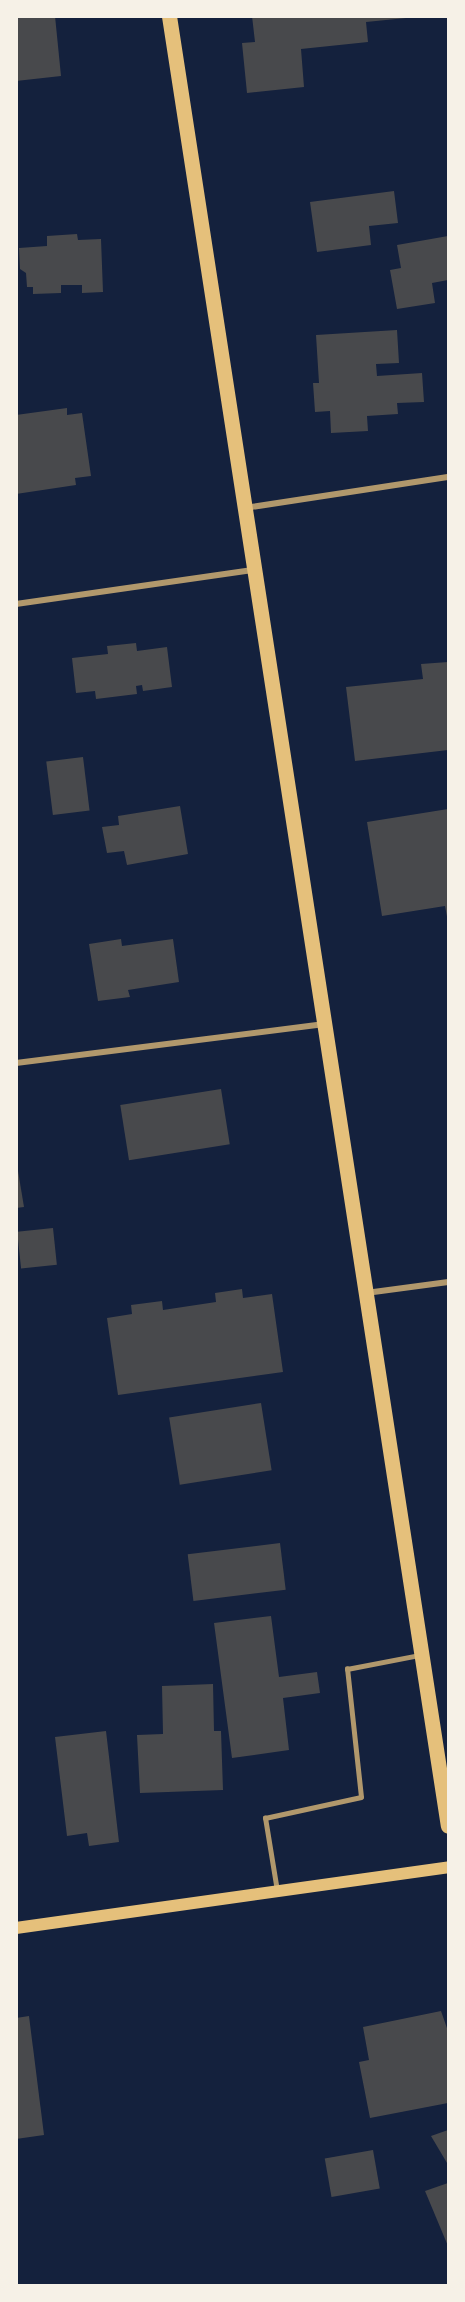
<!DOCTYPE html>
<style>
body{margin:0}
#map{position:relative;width:465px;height:2302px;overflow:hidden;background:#14213d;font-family:Mulish,sans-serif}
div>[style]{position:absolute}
.building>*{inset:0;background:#48494c;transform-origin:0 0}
.service>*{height:4.5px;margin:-2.25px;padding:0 2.25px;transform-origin:2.25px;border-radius:2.25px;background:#b1986c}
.minor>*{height:6px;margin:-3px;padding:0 3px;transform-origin:3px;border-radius:3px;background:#b1986c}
.secondary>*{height:12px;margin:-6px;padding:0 6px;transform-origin:6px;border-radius:6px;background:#e5c07b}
.primary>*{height:15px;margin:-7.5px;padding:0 7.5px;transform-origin:7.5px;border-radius:7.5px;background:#e5c07b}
span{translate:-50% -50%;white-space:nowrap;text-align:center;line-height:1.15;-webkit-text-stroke:5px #f6f1e7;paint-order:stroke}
.frame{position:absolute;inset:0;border:18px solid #f6f1e7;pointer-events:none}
</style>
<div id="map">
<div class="building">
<i style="clip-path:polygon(16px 16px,55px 16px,61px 76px,16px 81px)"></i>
<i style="clip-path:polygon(252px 16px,406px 16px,406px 18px,366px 22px,368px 42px,301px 49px,304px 87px,247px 93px,242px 43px,255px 42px)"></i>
<i style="clip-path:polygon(394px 191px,398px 223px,369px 226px,371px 245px,317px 252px,310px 202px)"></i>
<i style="clip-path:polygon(77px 234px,78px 240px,101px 239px,103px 292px,82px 293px,82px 285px,61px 285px,61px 293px,33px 294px,33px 287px,27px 287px,26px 273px,20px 269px,19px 248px,47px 246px,47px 236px)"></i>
<i style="clip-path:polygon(448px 236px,448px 280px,432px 283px,435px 303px,397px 309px,390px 270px,401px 268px,397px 245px)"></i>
<i style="clip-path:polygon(397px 330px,399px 363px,376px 364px,377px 376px,422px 373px,424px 402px,397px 403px,398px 414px,367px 416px,368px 431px,331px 433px,330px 411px,315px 412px,313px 383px,319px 383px,316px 335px)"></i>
<i style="clip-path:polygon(67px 408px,67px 415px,82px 413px,91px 476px,75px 478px,76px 485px,16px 494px,16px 415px)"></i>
<i style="clip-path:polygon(136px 643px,137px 651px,167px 647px,172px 687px,143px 691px,142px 685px,136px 686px,137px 694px,96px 699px,95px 691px,76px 693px,72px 658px,108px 654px,107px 646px)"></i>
<i style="clip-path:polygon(448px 662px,448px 750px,355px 761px,346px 687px,423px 679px,421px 664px)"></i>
<i style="left:83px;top:757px;width:54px;height:37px;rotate:83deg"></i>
<i style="clip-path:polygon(180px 806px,188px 854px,127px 865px,124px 851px,107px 853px,102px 827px,119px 825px,118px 816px)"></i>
<i style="clip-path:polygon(448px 809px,448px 922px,445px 906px,382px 916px,367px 822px)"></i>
<i style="clip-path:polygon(121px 939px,122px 946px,173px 939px,179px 982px,128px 990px,130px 997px,98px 1001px,89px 944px)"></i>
<i style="left:221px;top:1089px;width:56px;height:102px;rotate:81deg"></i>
<i style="clip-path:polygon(16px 1159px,24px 1207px,16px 1208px)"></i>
<i style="left:53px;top:1228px;width:37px;height:36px;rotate:84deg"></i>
<i style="clip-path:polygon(242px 1289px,243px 1298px,272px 1294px,283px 1372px,118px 1395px,107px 1318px,132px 1314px,131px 1305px,162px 1301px,163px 1310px,216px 1302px,215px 1293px)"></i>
<i style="left:261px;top:1403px;width:68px;height:93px;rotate:81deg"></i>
<i style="left:280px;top:1543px;width:47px;height:93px;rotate:83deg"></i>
<i style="clip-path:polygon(271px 1616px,279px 1677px,317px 1672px,320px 1693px,283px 1698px,289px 1750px,232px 1758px,214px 1623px)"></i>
<i style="clip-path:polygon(213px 1684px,214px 1731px,221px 1731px,223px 1790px,140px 1793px,137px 1735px,163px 1734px,162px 1686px)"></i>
<i style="clip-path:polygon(106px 1731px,119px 1842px,89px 1846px,87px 1833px,67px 1836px,55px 1737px)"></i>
<i style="clip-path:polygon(441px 2011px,448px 2031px,448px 2103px,370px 2118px,359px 2062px,369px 2060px,363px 2027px)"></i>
<i style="clip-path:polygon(29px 2016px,44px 2135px,16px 2139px,16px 2018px)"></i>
<i style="clip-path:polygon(448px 2130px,448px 2163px,447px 2163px,431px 2136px)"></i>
<i style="left:373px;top:2150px;width:39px;height:49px;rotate:80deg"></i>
<i style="clip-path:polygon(448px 2183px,448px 2246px,425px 2191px)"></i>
</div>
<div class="service">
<i style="left:277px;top:1891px;width:74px;rotate:-99.3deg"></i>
<i style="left:265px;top:1818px;width:98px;rotate:-12.3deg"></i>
<i style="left:361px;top:1797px;width:129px;rotate:-96.2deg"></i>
<i style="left:347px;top:1669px;width:74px;rotate:-10.9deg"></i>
</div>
<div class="minor">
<i style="left:245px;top:508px;width:205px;rotate:-8.7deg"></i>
<i style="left:16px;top:604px;width:239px;rotate:-8.2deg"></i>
<i style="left:16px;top:1063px;width:309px;rotate:-7.2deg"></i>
<i style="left:366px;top:1293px;width:83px;rotate:-7.6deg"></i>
</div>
<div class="secondary">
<i style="left:16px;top:1928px;width:436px;rotate:-8deg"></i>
</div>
<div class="primary">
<i style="left:169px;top:16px;width:1831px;rotate:81.24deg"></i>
</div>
<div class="frame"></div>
</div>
